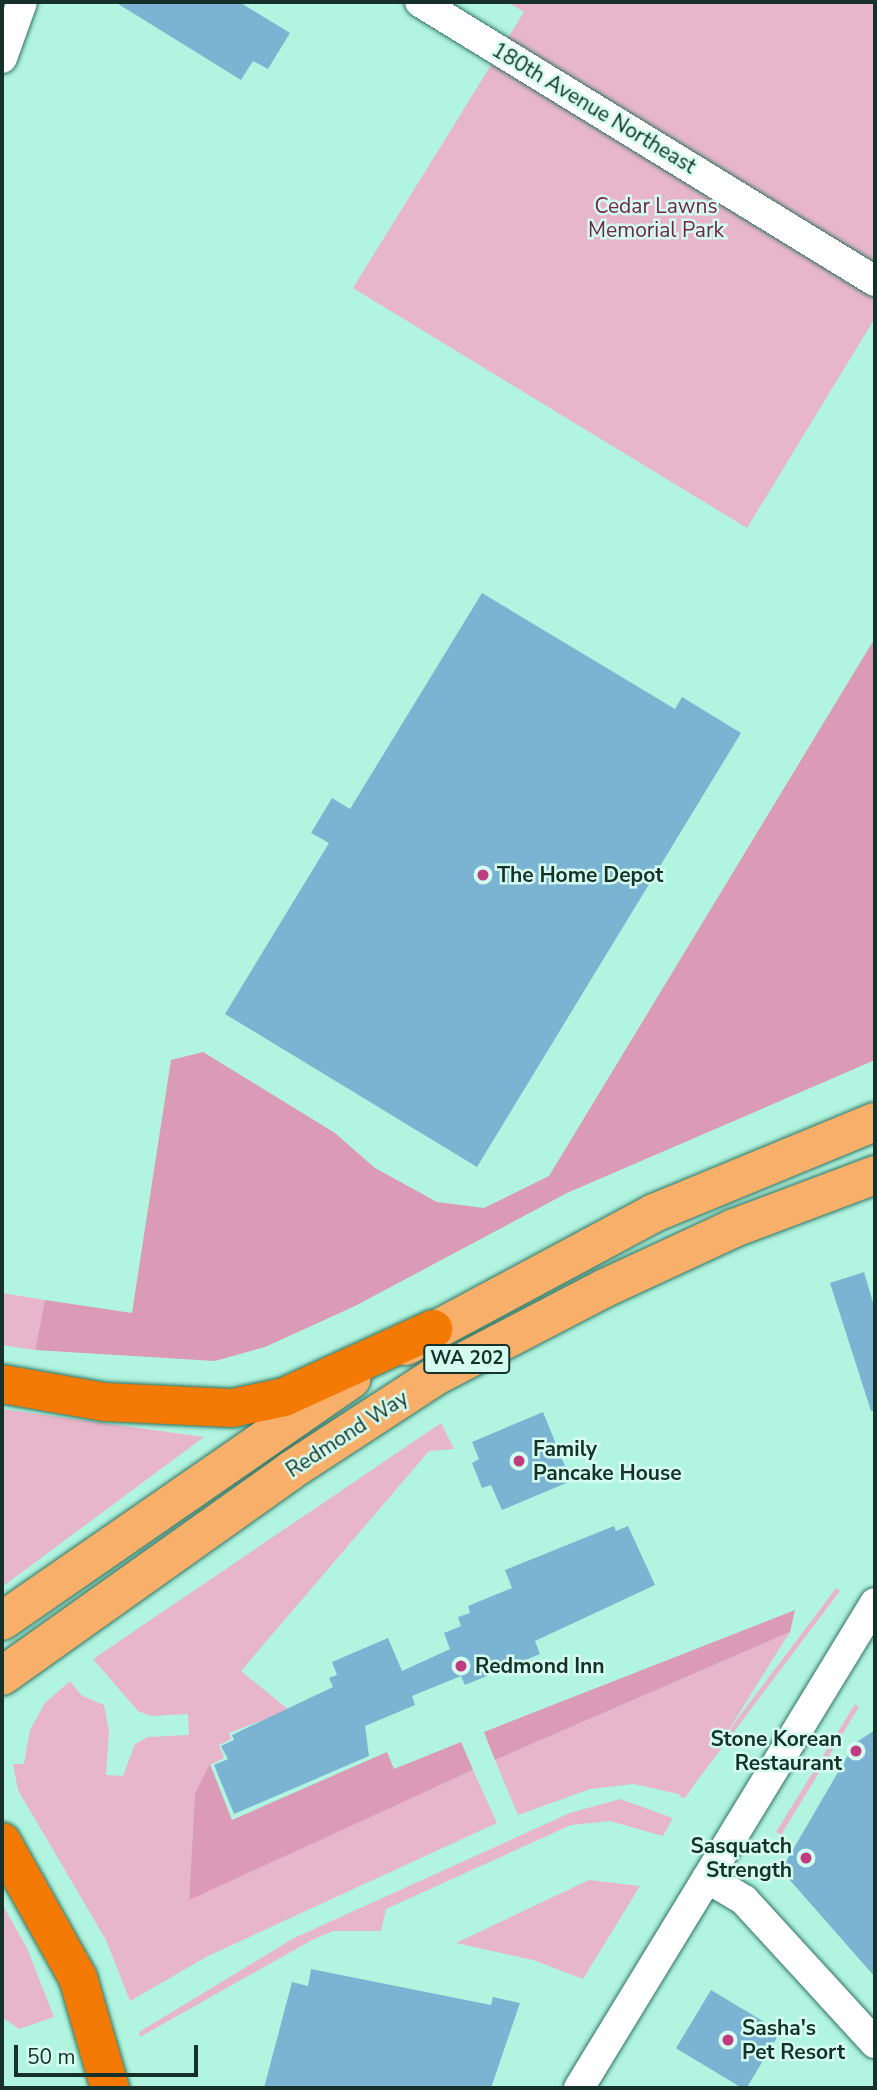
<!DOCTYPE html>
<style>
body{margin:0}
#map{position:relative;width:877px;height:2090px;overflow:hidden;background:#b1f5e0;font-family:"Nunito Sans",sans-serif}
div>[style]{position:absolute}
.green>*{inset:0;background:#e8b6ca;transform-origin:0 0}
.forest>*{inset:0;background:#db9ab5}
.building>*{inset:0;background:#7bb4d3;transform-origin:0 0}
.roads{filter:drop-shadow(0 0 2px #307361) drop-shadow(0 0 2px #307361)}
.tertiary>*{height:30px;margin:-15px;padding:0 15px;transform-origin:15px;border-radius:15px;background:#fff}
.primary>*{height:38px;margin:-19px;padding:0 19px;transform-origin:19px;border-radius:19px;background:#f7af69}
.motorway>*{height:38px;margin:-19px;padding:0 19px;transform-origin:19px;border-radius:19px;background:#f27a05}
.dots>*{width:19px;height:19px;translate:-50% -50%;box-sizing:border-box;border:4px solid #d4fcef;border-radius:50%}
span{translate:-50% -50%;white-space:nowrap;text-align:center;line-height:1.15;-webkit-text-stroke:5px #d4fcef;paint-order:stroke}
.shield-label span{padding:2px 5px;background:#d4fcef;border:2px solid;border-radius:5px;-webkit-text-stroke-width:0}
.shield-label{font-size:19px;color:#153129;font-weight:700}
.street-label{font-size:21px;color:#153129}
.park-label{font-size:21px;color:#71254b}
.poi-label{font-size:21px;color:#153129;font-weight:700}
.left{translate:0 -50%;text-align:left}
.right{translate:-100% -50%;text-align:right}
.frame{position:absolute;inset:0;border:4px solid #153129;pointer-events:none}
.scale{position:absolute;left:14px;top:2045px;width:184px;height:32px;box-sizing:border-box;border:4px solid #153129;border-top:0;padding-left:9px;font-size:21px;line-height:24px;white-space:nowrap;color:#153129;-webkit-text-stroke:5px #d4fcef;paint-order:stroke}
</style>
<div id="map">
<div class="green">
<i style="clip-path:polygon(507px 2px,875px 2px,875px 318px,747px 528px,353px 288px,524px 12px)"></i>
<i style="clip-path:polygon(2px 1293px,45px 1300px,35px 1350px,2px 1345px)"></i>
<i style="clip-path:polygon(2px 1409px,204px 1437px,2px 1587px)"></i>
<i style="clip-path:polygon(441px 1423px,454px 1449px,429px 1451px,241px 1671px,289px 1710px,229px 1733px,231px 1739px,219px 1745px,224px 1758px,210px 1765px,195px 1793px,189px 1899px,473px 1770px,497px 1823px,208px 1956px,130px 2001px,106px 1940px,18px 1790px,13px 1764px,24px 1764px,30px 1730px,45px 1703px,70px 1681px,81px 1695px,104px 1705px,109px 1731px,106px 1775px,123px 1776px,135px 1744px,148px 1737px,189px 1735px,188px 1714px,151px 1716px,138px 1711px,93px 1659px)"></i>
<i style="left:836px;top:1588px;width:5px;height:260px;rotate:37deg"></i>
<i style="clip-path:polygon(790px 1632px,687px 1796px,634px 1784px,590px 1789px,518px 1815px,495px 1760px)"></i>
<i style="clip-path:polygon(855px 1704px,859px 1707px,781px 1835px,776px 1832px)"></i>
<i style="clip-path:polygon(620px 1799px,673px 1818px,663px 1836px,610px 1821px,571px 1825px,386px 1909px,381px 1931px,333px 1931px,312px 1940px,140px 2037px,139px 2032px,294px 1938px,570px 1813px)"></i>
<i style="clip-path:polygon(589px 1880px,640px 1886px,583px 1979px,533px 1960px,456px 1943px)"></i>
<i style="clip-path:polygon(2px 1904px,27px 1948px,54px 2017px,19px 2029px,2px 2017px)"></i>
</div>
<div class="forest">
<i style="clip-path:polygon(875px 638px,875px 1060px,567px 1193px,355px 1306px,265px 1347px,215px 1361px,35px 1350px,45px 1300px,132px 1313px,171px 1060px,203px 1052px,335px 1133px,375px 1168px,437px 1202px,484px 1208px,549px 1176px)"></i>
<i style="clip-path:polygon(795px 1610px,790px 1632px,495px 1760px,484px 1732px)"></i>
<i style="clip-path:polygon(461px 1742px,473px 1770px,189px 1900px,195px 1793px,210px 1764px,232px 1820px,387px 1752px,394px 1769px)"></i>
</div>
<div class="building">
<i style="clip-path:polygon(115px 2px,239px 2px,290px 33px,268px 69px,253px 61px,241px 80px)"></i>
<i style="clip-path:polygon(482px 593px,675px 709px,682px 697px,741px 733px,477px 1167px,225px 1014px,329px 843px,311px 833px,332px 798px,350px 809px)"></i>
<i style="clip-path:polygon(864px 1272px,875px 1309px,875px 1411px,871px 1411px,830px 1283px)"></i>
<i style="clip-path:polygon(543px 1412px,571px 1481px,502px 1510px,491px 1485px,482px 1488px,472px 1463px,479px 1459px,472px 1442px)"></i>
<i style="clip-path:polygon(614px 1526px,616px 1531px,628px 1526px,655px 1585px,535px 1641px,540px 1654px,465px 1685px,461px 1676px,412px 1696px,415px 1705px,365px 1726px,369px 1756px,234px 1814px,214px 1765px,228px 1759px,221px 1746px,234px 1740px,232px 1735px,333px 1687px,329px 1678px,337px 1675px,332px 1662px,388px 1638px,402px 1671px,450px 1649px,444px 1633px,461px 1626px,458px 1617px,470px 1613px,468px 1606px,512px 1588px,505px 1570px)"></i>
<i style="clip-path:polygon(875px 1730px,875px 1977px,788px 1878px,784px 1865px,855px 1743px)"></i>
<i style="clip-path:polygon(311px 1969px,491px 2005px,493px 1997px,520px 2003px,491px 2088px,264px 2088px,292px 1982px,308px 1986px)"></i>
<i style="left:711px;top:1990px;width:81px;height:68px;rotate:31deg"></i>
</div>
<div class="roads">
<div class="tertiary">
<i style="left:420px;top:2px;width:534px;rotate:31.52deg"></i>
<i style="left:2px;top:58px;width:59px;rotate:-70.3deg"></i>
<i style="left:707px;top:1878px;width:43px;rotate:30.7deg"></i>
<i style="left:744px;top:1900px;width:194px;rotate:47.5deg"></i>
<i style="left:579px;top:2088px;width:568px;rotate:-58.6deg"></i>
</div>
<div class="primary">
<i style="left:406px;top:1346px;width:281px;rotate:-28.2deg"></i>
<i style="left:654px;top:1213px;width:239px;rotate:-22.4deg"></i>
<i style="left:2px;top:1621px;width:425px;rotate:-34.7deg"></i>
<i style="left:2px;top:1676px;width:354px;rotate:-35.4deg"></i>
<i style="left:290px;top:1471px;width:172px;rotate:-33.1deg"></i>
<i style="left:434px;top:1377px;width:193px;rotate:-27.5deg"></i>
<i style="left:605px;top:1288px;width:142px;rotate:-24.9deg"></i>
<i style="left:734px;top:1228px;width:151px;rotate:-20.6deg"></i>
</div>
<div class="motorway">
<i style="left:2px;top:1384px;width:104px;rotate:10deg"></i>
<i style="left:104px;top:1402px;width:128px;rotate:2.7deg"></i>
<i style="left:232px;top:1408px;width:53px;rotate:-11.9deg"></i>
<i style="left:284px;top:1397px;width:164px;rotate:-24.5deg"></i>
<i style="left:2px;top:1842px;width:156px;rotate:60.8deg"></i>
<i style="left:78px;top:1978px;width:115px;rotate:73.8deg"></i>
</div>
</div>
<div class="dots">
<i style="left:483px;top:875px;background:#c03b7f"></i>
<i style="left:519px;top:1461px;background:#c03b7f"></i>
<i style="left:461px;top:1666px;background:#c03b7f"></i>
<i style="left:856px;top:1751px;background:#c03b7f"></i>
<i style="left:806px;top:1858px;background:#c03b7f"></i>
<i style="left:728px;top:2040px;background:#c03b7f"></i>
</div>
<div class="shield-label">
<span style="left:467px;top:1359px">WA 202</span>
</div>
<div class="street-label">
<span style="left:594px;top:108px;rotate:31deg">180th Avenue Northeast</span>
<span style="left:347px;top:1434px;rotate:-33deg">Redmond Way</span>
</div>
<div class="park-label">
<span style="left:656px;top:218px">Cedar Lawns<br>Memorial Park</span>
</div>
<div class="poi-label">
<span class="left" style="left:497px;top:875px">The Home Depot</span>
<span class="left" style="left:533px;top:1461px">Family<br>Pancake House</span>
<span class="left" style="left:475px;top:1666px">Redmond Inn</span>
<span class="right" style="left:842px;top:1751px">Stone Korean<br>Restaurant</span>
<span class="right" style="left:792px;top:1858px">Sasquatch<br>Strength</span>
<span class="left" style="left:742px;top:2040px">Sasha's<br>Pet Resort</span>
</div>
<div class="frame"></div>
<div class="scale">50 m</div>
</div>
